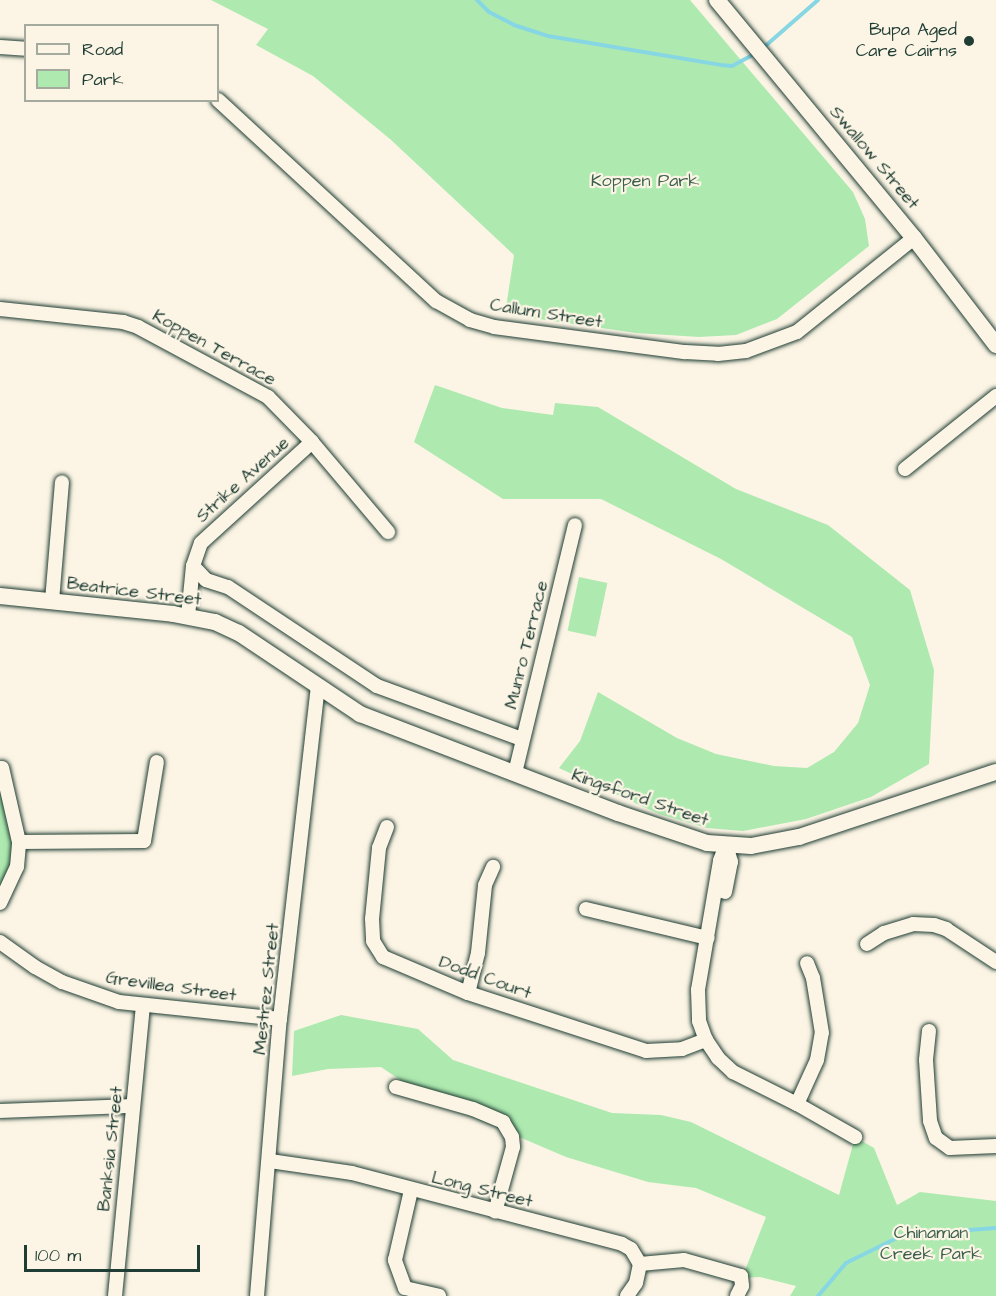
<!DOCTYPE html>
<style>
body{margin:0}
#map{position:relative;width:996px;height:1296px;overflow:hidden;background:#fcf5e5;font-family:"Architects Daughter",sans-serif}
div>[style]{position:absolute}
.green>*{inset:0;background:#aeeab0;transform-origin:0 0}
.stream>*{height:4px;margin:-2px;padding:0 2px;transform-origin:2px;border-radius:2px;background:#87d6e3}
.roads{filter:drop-shadow(0 0 2px #1f3d34) drop-shadow(0 0 2px #1f3d34)}
.minor>*{height:14px;margin:-7px;padding:0 7px;transform-origin:7px;border-radius:7px;background:#fcf5e5}
.tertiary>*{height:16px;margin:-8px;padding:0 8px;transform-origin:8px;border-radius:8px;background:#fcf5e5}
.dots>*{width:16px;height:16px;translate:-50% -50%;box-sizing:border-box;border:3px solid #fcf5e5;border-radius:50%}
span{translate:-50% -50%;white-space:nowrap;text-align:center;line-height:1.15;-webkit-text-stroke:4.5px #fcf5e5;paint-order:stroke}
.poi-label{font-size:18px;color:#1f3d34}
.right{translate:-100% -50%;text-align:right}
.street-label{font-size:18px;color:#1f3d34}
.park-label{font-size:18px;color:#3c604d}
.legend{position:absolute;left:24px;top:24px;width:195px;height:78px;box-sizing:border-box;background:#fcf5e5;border:2px solid #a4ab9e;margin:0;padding:8px 10px;list-style:none;font-size:18px;color:#1f3d34}
.legend li{display:flex;align-items:center;gap:12px;height:30px}
.legend b{width:30px;border:2px solid #a4ab9e}
.scale{position:absolute;left:24px;top:1245px;width:176px;height:27px;box-sizing:border-box;border:3px solid #1f3d34;border-top:0;padding-left:8px;font-size:18px;line-height:21px;white-space:nowrap;color:#1f3d34;-webkit-text-stroke:4px #fcf5e5;paint-order:stroke}
</style>
<div id="map">
<div class="green">
<i style="clip-path:polygon(211px 0,690px 0,853px 192px,865px 219px,869px 246px,777px 319px,736px 335px,699px 337px,636px 333px,505px 314px,514px 255px,390px 139px,313px 76px,256px 45px,268px 29px)"></i>
<i style="clip-path:polygon(435px 385px,502px 408px,553px 415px,555px 403px,598px 407px,736px 489px,828px 525px,910px 590px,934px 670px,929px 764px,871px 797px,806px 819px,743px 831px,707px 828px,659px 814px,559px 768px,580px 741px,598px 692px,677px 738px,716px 754px,774px 766px,807px 768px,834px 752px,858px 723px,870px 685px,852px 637px,721px 559px,601px 499px,503px 499px,414px 442px)"></i>
<i style="left:579px;top:577px;width:29px;height:55px;rotate:12deg"></i>
<i style="clip-path:polygon(0 768px,19px 842px,0 906px)"></i>
<i style="clip-path:polygon(341px 1015px,418px 1029px,453px 1060px,612px 1113px,661px 1115px,691px 1122px,839px 1195px,855px 1137px,874px 1148px,897px 1205px,920px 1192px,996px 1201px,996px 1296px,790px 1296px,796px 1286px,760px 1277px,742px 1278px,766px 1217px,696px 1188px,648px 1182px,566px 1157px,425px 1097px,381px 1067px,328px 1069px,292px 1076px,294px 1031px)"></i>
</div>
<div class="stream">
<i style="left:477px;top:0;width:17px;rotate:45deg"></i>
<i style="left:489px;top:12px;width:28px;rotate:27deg"></i>
<i style="left:514px;top:25px;width:36px;rotate:18deg"></i>
<i style="left:548px;top:36px;width:175px;rotate:9.5deg"></i>
<i style="left:721px;top:65px;width:11px;rotate:5deg"></i>
<i style="left:732px;top:66px;width:26px;rotate:-28deg"></i>
<i style="left:763px;top:48px;width:73px;rotate:-41.1deg"></i>
<i style="left:818px;top:1296px;width:43px;rotate:-49.7deg"></i>
<i style="left:846px;top:1263px;width:64px;rotate:-26.2deg"></i>
<i style="left:903px;top:1235px;width:93px;rotate:-4.3deg"></i>
</div>
<div class="roads">
<div class="minor">
<i style="left:0;top:47px;width:26px;rotate:4deg"></i>
<i style="left:218px;top:100px;width:297px;rotate:42.7deg"></i>
<i style="left:436px;top:301px;width:39px;rotate:29deg"></i>
<i style="left:470px;top:320px;width:25px;rotate:16deg"></i>
<i style="left:494px;top:327px;width:193px;rotate:7.5deg"></i>
<i style="left:685px;top:352px;width:33px;rotate:3deg"></i>
<i style="left:718px;top:354px;width:28px;rotate:-6deg"></i>
<i style="left:746px;top:351px;width:54px;rotate:-20.4deg"></i>
<i style="left:797px;top:332px;width:150px;rotate:-38.8deg"></i>
<i style="left:0;top:309px;width:124px;rotate:6deg"></i>
<i style="left:123px;top:322px;width:16px;rotate:18deg"></i>
<i style="left:138px;top:327px;width:148px;rotate:28.3deg"></i>
<i style="left:268px;top:397px;width:63px;rotate:45.6deg"></i>
<i style="left:312px;top:442px;width:118px;rotate:49.8deg"></i>
<i style="left:905px;top:469px;width:117px;rotate:-38.7deg"></i>
<i style="left:193px;top:566px;width:19px;rotate:47deg"></i>
<i style="left:206px;top:580px;width:23px;rotate:18deg"></i>
<i style="left:228px;top:587px;width:179px;rotate:33.6deg"></i>
<i style="left:377px;top:686px;width:154px;rotate:20.1deg"></i>
<i style="left:52px;top:601px;width:119px;rotate:-85.2deg"></i>
<i style="left:188px;top:616px;width:50px;rotate:-84.3deg"></i>
<i style="left:193px;top:566px;width:24px;rotate:-71deg"></i>
<i style="left:201px;top:543px;width:150px;rotate:-42.3deg"></i>
<i style="left:515px;top:773px;width:255px;rotate:-76.4deg"></i>
<i style="left:387px;top:827px;width:22px;rotate:111deg"></i>
<i style="left:379px;top:848px;width:71px;rotate:95.6deg"></i>
<i style="left:372px;top:919px;width:22px;rotate:87deg"></i>
<i style="left:373px;top:941px;width:19px;rotate:58deg"></i>
<i style="left:383px;top:957px;width:92px;rotate:23deg"></i>
<i style="left:468px;top:993px;width:187px;rotate:18deg"></i>
<i style="left:646px;top:1051px;width:36px;rotate:-3deg"></i>
<i style="left:682px;top:1049px;width:26px;rotate:-21deg"></i>
<i style="left:19px;top:842px;width:125px;rotate:-0.5deg"></i>
<i style="left:144px;top:841px;width:80px;rotate:-80.7deg"></i>
<i style="left:726px;top:845px;width:17px;rotate:111deg"></i>
<i style="left:720px;top:861px;width:131px;rotate:99.7deg"></i>
<i style="left:698px;top:990px;width:31px;rotate:88deg"></i>
<i style="left:699px;top:1021px;width:20px;rotate:70deg"></i>
<i style="left:706px;top:1040px;width:22px;rotate:56deg"></i>
<i style="left:718px;top:1058px;width:21px;rotate:43deg"></i>
<i style="left:733px;top:1072px;width:72px;rotate:26.6deg"></i>
<i style="left:797px;top:1104px;width:67px;rotate:29.6deg"></i>
<i style="left:725px;top:892px;width:31px;rotate:-79deg"></i>
<i style="left:731px;top:862px;width:18px;rotate:-106deg"></i>
<i style="left:0;top:903px;width:40px;rotate:-65deg"></i>
<i style="left:17px;top:867px;width:25px;rotate:-85deg"></i>
<i style="left:19px;top:842px;width:76px;rotate:-102.9deg"></i>
<i style="left:586px;top:909px;width:125px;rotate:13.4deg"></i>
<i style="left:0;top:942px;width:43px;rotate:35.5deg"></i>
<i style="left:35px;top:967px;width:31px;rotate:29deg"></i>
<i style="left:62px;top:982px;width:60px;rotate:19.3deg"></i>
<i style="left:119px;top:1002px;width:162px;rotate:6deg"></i>
<i style="left:867px;top:944px;width:20px;rotate:-33deg"></i>
<i style="left:884px;top:933px;width:30px;rotate:-17deg"></i>
<i style="left:913px;top:924px;width:21px;rotate:3deg"></i>
<i style="left:934px;top:925px;width:13px;rotate:18deg"></i>
<i style="left:946px;top:929px;width:60px;rotate:33.4deg"></i>
<i style="left:468px;top:993px;width:41px;rotate:-76deg"></i>
<i style="left:478px;top:953px;width:68px;rotate:-84.1deg"></i>
<i style="left:485px;top:885px;width:20px;rotate:-66deg"></i>
<i style="left:929px;top:1031px;width:29px;rotate:96deg"></i>
<i style="left:926px;top:1060px;width:61px;rotate:86.2deg"></i>
<i style="left:930px;top:1121px;width:18px;rotate:71deg"></i>
<i style="left:936px;top:1138px;width:17px;rotate:36deg"></i>
<i style="left:950px;top:1148px;width:46px;rotate:-2.5deg"></i>
<i style="left:396px;top:1087px;width:80px;rotate:15.9deg"></i>
<i style="left:473px;top:1109px;width:33px;rotate:23deg"></i>
<i style="left:503px;top:1122px;width:17px;rotate:59deg"></i>
<i style="left:512px;top:1137px;width:10px;rotate:84deg"></i>
<i style="left:513px;top:1147px;width:67px;rotate:105.5deg"></i>
<i style="left:797px;top:1104px;width:48px;rotate:-65.6deg"></i>
<i style="left:817px;top:1060px;width:27px;rotate:-80deg"></i>
<i style="left:822px;top:1033px;width:56px;rotate:-99.3deg"></i>
<i style="left:813px;top:978px;width:16px;rotate:-112deg"></i>
<i style="left:0;top:1111px;width:133px;rotate:-2.2deg"></i>
<i style="left:270px;top:1161px;width:83px;rotate:8.3deg"></i>
<i style="left:352px;top:1173px;width:279px;rotate:14.7deg"></i>
<i style="left:622px;top:1244px;width:10px;rotate:29deg"></i>
<i style="left:631px;top:1249px;width:17px;rotate:59deg"></i>
<i style="left:640px;top:1264px;width:19px;rotate:102deg"></i>
<i style="left:636px;top:1283px;width:16px;rotate:125deg"></i>
<i style="left:640px;top:1264px;width:44px;rotate:-5.2deg"></i>
<i style="left:684px;top:1260px;width:59px;rotate:15.7deg"></i>
<i style="left:741px;top:1276px;width:10px;rotate:84deg"></i>
<i style="left:742px;top:1286px;width:11px;rotate:117deg"></i>
<i style="left:405px;top:1288px;width:30px;rotate:-110deg"></i>
<i style="left:395px;top:1260px;width:72px;rotate:-77.1deg"></i>
<i style="left:405px;top:1288px;width:35px;rotate:13deg"></i>
<i style="left:115px;top:1296px;width:292px;rotate:-84.5deg"></i>
<i style="left:257px;top:1296px;width:278px;rotate:-85.3deg"></i>
<i style="left:280px;top:1019px;width:335px;rotate:-83.5deg"></i>
</div>
<div class="tertiary">
<i style="left:717px;top:0;width:309px;rotate:50.4deg"></i>
<i style="left:914px;top:238px;width:135px;rotate:52.5deg"></i>
<i style="left:0;top:596px;width:174px;rotate:5.9deg"></i>
<i style="left:173px;top:614px;width:43px;rotate:10.8deg"></i>
<i style="left:215px;top:622px;width:26px;rotate:25deg"></i>
<i style="left:239px;top:633px;width:146px;rotate:33.8deg"></i>
<i style="left:360px;top:714px;width:276px;rotate:21deg"></i>
<i style="left:618px;top:813px;width:94px;rotate:18.6deg"></i>
<i style="left:707px;top:843px;width:44px;rotate:3.9deg"></i>
<i style="left:751px;top:846px;width:49px;rotate:-10.6deg"></i>
<i style="left:799px;top:837px;width:207px;rotate:-18.3deg"></i>
</div>
</div>
<div class="dots">
<i style="left:969px;top:41px;background:#1f3d34"></i>
</div>
<div class="poi-label">
<span class="right" style="left:957px;top:41px">Bupa Aged<br>Care Cairns</span>
</div>
<div class="street-label">
<span style="left:874px;top:158px;rotate:50deg">Swallow Street</span>
<span style="left:546px;top:314px;rotate:9deg">Callum Street</span>
<span style="left:214px;top:348px;rotate:29deg">Koppen Terrace</span>
<span style="left:243px;top:480px;rotate:-42deg">Strike Avenue</span>
<span style="left:134px;top:592px;rotate:7deg">Beatrice Street</span>
<span style="left:527px;top:645px;rotate:-76deg">Munro Terrace</span>
<span style="left:640px;top:798px;rotate:19deg">Kingsford Street</span>
<span style="left:485px;top:978px;rotate:20deg">Dodd Court</span>
<span style="left:171px;top:987px;rotate:8deg">Grevillea Street</span>
<span style="left:267px;top:989px;rotate:-84deg">Mestrez Street</span>
<span style="left:111px;top:1149px;rotate:-84deg">Banksia Street</span>
<span style="left:482px;top:1190px;rotate:14deg">Long Street</span>
</div>
<div class="park-label">
<span style="left:645px;top:181px">Koppen Park</span>
<span style="left:931px;top:1244px">Chinaman<br>Creek Park</span>
</div>
<ul class="legend">
<li><b style="height:8px;background:#fcf5e5"></b>Road</li>
<li><b style="height:16px;background:#aeeab0"></b>Park</li>
</ul>
<div class="scale">100 m</div>
</div>
